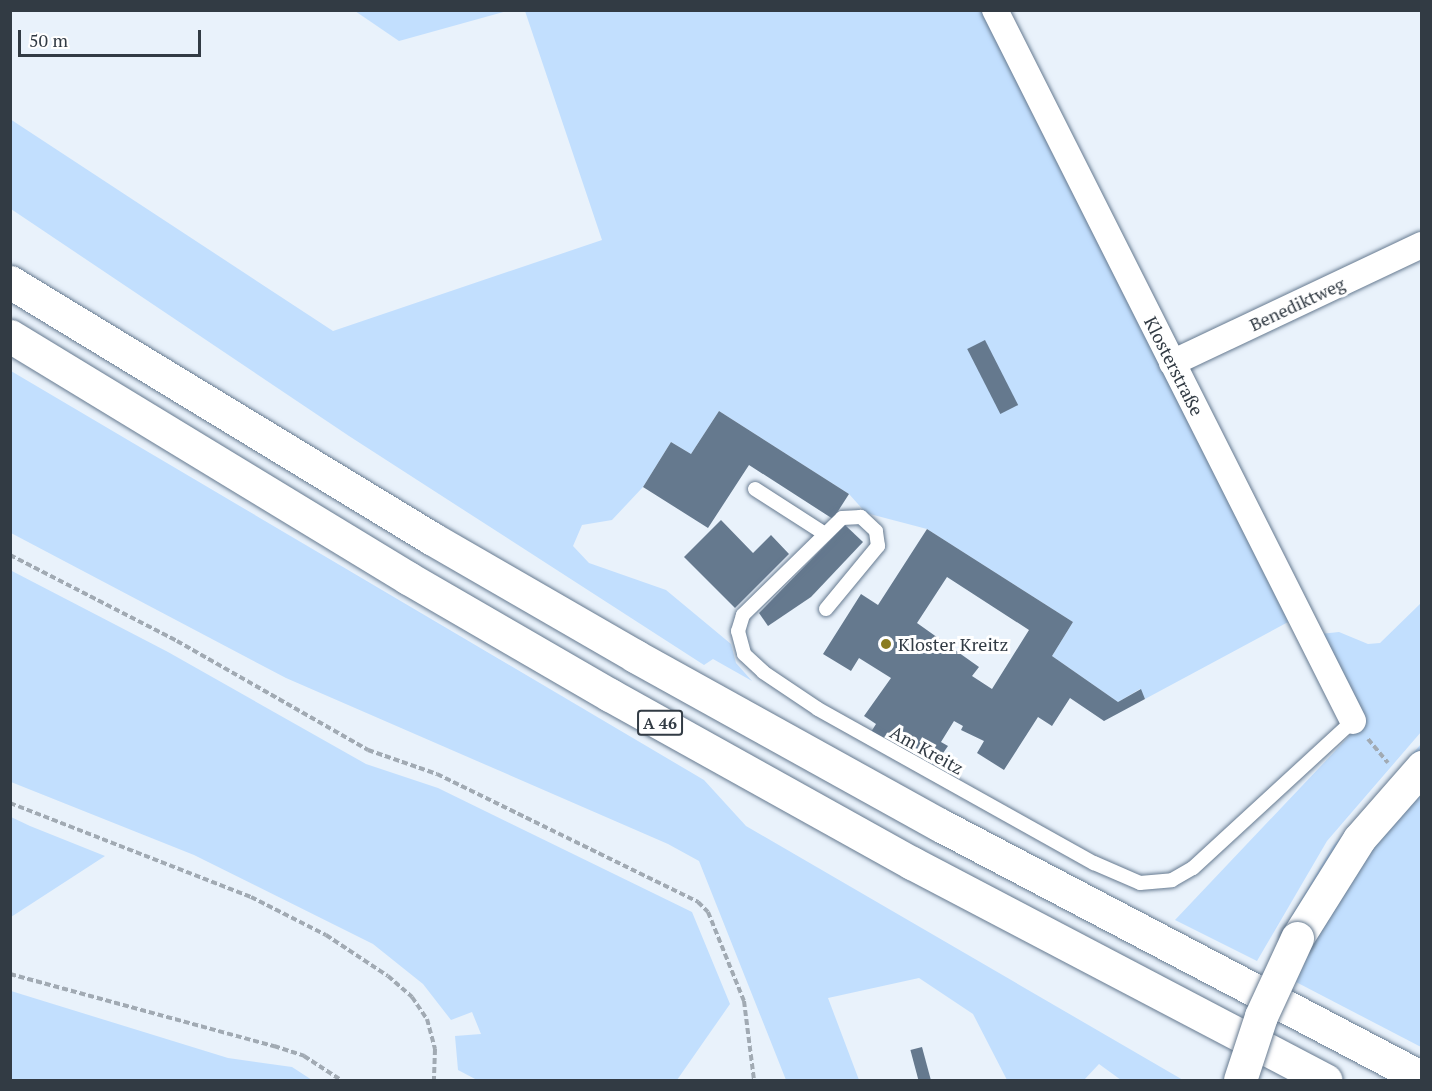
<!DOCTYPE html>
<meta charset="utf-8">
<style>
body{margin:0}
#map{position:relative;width:1432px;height:1091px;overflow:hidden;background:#e9f2fb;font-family:"PT Serif",serif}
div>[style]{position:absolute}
.green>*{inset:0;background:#c2dffe}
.building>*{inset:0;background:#65798e;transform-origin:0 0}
.path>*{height:4px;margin-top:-2px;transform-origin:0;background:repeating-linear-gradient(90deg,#a1aab3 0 6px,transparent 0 9px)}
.roads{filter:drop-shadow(0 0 2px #667a90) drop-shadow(0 0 2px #667a90)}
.lane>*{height:14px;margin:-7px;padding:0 7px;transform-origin:7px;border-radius:7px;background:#fff}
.street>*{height:26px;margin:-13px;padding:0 13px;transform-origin:13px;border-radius:13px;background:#fff}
.secondary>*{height:33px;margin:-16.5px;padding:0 16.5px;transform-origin:16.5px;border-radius:16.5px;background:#fff}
.highway>*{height:33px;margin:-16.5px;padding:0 16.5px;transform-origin:16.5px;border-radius:16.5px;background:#fff}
.bridges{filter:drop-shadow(0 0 2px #667a90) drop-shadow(0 0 2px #667a90)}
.secondary-bridge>*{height:33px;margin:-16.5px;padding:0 16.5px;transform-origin:16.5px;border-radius:16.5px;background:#fff}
.dots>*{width:16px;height:16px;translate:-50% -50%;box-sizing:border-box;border:3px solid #fff;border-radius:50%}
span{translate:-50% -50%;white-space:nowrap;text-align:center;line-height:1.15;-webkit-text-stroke:6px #fff;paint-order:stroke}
.shield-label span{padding:2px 4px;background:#fff;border:2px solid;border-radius:4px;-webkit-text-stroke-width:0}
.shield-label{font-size:16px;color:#323b44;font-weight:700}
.street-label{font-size:18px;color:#323b44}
.poi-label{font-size:18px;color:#323b44}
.left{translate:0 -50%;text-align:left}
.frame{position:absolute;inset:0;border:12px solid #323b44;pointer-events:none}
.scale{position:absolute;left:18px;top:30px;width:183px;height:27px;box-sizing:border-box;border:3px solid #323b44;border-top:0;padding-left:8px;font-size:18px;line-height:21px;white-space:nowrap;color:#323b44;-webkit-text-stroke:4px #fff;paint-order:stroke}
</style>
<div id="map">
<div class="green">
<i style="clip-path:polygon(355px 11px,507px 11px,399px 41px)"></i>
<i style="clip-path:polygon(525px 11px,987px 11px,1025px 99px,1290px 621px,1145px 699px,1140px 689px,1118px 702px,1052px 656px,1073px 622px,927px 529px,866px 513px,849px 494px,719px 411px,691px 454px,671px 442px,643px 487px,612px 520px,582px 525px,573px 546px,589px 563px,666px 590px,731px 644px,736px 663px,752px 681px,713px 659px,704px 665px,349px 436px,11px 209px,10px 119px,333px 331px,602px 240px)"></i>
<i style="clip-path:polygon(11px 371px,704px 780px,746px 826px,1183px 1080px,1121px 1080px,1099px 1064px,1084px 1080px,1007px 1080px,973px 1014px,919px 978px,828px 998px,859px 1080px,786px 1080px,699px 861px,668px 844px,286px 678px,11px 533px)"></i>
<i style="clip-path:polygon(10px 570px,168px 652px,366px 764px,438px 788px,692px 912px,730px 1004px,677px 1080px,477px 1080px,458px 1070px,455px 1036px,481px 1034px,472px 1012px,451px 1020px,423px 984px,373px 944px,194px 855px,11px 782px)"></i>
<i style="clip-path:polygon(1421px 603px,1421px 732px,1327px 841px,1257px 961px,1175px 920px,1354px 731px,1320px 634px,1339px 632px,1368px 644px,1380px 643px)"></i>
<i style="clip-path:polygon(1421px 744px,1421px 752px,1287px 932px,1283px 930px,1333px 846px)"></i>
<i style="clip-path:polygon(1421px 787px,1421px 1047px,1296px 982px,1331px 905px,1363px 857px)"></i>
<i style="clip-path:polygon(11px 817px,30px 826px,105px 856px,11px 917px)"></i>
<i style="clip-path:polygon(11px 991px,228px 1058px,292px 1067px,312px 1080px,11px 1080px)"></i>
</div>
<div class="building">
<i style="left:985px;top:340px;width:73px;height:20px;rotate:63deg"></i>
<i style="clip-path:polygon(719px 411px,849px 494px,833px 519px,749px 465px,708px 528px,643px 487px,671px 442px,691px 454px)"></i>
<i style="clip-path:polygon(721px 520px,753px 553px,771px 535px,789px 554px,735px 608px,684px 557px)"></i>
<i style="clip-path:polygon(845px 525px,863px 542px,811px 597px,768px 626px,759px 613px)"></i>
<i style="clip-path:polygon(evenodd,927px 529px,1073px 622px,1052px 656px,1118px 702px,1141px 689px,1145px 699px,1104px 721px,1070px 698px,1052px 726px,1038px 717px,1004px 770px,977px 753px,984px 741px,961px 730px,963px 726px,954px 721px,941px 742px,948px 746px,941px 756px,935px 753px,930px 759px,926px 757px,924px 760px,915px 754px,912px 758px,885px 736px,882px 740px,871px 732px,876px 724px,864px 716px,891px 678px,859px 658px,851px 671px,823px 654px,861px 594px,878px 605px,927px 529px,947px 577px,1029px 630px,992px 689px,972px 676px,979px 667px,917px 623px,947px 577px)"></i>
<i style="left:922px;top:1047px;width:34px;height:12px;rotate:75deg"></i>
</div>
<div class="path">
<i style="left:10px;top:555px;width:188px;rotate:27.2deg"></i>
<i style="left:177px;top:641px;width:220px;rotate:29.7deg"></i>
<i style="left:368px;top:750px;width:73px;rotate:19.2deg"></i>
<i style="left:437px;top:774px;width:291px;rotate:26.1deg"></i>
<i style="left:698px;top:902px;width:14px;rotate:45deg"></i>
<i style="left:708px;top:912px;width:96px;rotate:68deg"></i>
<i style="left:744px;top:1001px;width:80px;rotate:82.8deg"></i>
<i style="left:1368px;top:739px;width:31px;rotate:50deg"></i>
<i style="left:10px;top:803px;width:259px;rotate:21.3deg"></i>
<i style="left:251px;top:897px;width:84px;rotate:26.9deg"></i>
<i style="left:326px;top:935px;width:74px;rotate:33.5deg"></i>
<i style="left:388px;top:976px;width:32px;rotate:41deg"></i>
<i style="left:412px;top:997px;width:27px;rotate:56deg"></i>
<i style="left:427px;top:1019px;width:31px;rotate:75deg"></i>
<i style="left:435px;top:1049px;width:31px;rotate:92deg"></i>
<i style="left:10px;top:974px;width:274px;rotate:15.3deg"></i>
<i style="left:274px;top:1046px;width:32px;rotate:18deg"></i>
<i style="left:304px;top:1056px;width:44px;rotate:33deg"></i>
</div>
<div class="roads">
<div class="lane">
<i style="left:755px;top:489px;width:83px;rotate:32.7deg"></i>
<i style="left:826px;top:609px;width:82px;rotate:-50.5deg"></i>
<i style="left:878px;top:546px;width:15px;rotate:-98deg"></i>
<i style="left:876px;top:531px;width:21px;rotate:-137deg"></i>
<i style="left:861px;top:517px;width:19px;rotate:177deg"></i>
<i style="left:842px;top:518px;width:139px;rotate:135.6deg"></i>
<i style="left:743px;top:615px;width:17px;rotate:107deg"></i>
<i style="left:738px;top:631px;width:24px;rotate:75deg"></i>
<i style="left:744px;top:654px;width:26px;rotate:43deg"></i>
<i style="left:763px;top:672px;width:66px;rotate:33.9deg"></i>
<i style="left:818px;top:709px;width:316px;rotate:29.2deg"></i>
<i style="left:1094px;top:863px;width:50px;rotate:23.5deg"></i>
<i style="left:1140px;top:883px;width:32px;rotate:-5deg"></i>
<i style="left:1172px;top:880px;width:24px;rotate:-30deg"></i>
<i style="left:1193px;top:868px;width:217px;rotate:-42.6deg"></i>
</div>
<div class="street">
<i style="left:995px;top:10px;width:796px;rotate:63.27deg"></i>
<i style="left:1172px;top:363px;width:276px;rotate:-25.3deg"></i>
</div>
<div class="secondary">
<i style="left:1297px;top:938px;width:117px;rotate:-57.9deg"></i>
<i style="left:1359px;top:839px;width:96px;rotate:-48.8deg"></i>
</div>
<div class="highway">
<i style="left:10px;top:282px;width:493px;rotate:31.3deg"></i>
<i style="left:431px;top:538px;width:236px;rotate:30deg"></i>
<i style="left:635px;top:656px;width:349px;rotate:29deg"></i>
<i style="left:940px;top:825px;width:544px;rotate:27.69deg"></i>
<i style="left:10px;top:336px;width:466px;rotate:31.3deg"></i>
<i style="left:408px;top:578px;width:233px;rotate:30.1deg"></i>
<i style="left:610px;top:695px;width:346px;rotate:29.1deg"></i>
<i style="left:912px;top:863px;width:467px;rotate:27.7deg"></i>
</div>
</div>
<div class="bridges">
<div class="secondary-bridge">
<i style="left:1240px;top:1080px;width:67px;rotate:-71.8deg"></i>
<i style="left:1261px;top:1016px;width:86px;rotate:-65.2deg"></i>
</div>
</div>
<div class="dots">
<i style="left:886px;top:644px;background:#8a7c21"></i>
</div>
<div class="shield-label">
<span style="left:660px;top:723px">A 46</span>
</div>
<div class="street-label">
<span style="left:1297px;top:304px;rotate:-25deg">Benediktweg</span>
<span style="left:1174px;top:366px;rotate:63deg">Klosterstraße</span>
<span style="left:927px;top:750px;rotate:29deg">Am Kreitz</span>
</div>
<div class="poi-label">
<span class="left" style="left:898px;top:644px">Kloster Kreitz</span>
</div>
<div class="frame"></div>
<div class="scale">50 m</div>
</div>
